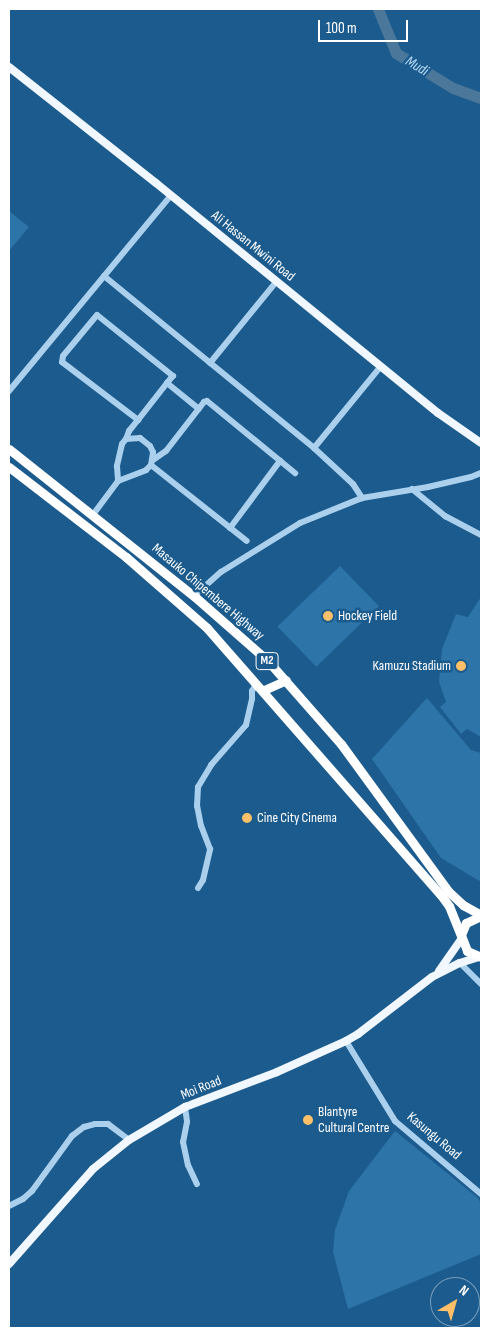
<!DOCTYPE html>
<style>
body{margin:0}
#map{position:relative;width:490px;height:1337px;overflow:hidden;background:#1c5b8d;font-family:"Sofia Sans Condensed",sans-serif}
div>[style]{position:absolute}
.green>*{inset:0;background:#2d74a9;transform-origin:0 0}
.river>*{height:11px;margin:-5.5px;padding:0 5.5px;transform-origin:5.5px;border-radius:5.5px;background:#4a779a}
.minor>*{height:6px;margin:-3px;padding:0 3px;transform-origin:3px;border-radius:3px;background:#aad0ed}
.major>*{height:8px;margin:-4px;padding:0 4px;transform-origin:4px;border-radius:4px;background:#f0f7ff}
.highway>*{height:9px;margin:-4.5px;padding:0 4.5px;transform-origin:4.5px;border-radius:4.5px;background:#fff}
.dots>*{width:14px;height:14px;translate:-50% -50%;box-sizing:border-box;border:2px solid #1c5b8d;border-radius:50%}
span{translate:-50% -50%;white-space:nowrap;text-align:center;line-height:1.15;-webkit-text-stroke:5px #1c5b8d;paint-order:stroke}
.shield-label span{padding:1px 4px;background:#1c5b8d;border:1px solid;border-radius:4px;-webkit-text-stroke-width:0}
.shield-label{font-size:12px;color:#fff;font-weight:700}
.street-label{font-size:14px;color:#fff}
.poi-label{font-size:14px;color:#fff}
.left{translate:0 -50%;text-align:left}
.right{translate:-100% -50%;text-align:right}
.water-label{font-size:15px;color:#b5daf4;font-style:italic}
.frame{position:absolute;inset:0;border:10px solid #fff;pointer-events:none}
.north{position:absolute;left:430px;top:1277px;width:50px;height:50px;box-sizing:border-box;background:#1c5b8d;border:1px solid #779dbb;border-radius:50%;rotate:38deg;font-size:14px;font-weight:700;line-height:20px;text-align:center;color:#fff}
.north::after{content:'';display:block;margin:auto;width:18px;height:22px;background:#fdc068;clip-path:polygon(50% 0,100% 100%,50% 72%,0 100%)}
.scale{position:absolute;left:318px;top:20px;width:90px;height:22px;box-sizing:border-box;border:2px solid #fff;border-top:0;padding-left:6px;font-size:15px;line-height:18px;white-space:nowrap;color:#fff;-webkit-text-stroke:4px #1c5b8d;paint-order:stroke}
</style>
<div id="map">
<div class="green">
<i style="clip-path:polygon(9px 211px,29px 227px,9px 251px)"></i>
<i style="left:340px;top:566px;width:56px;height:87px;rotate:46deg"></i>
<i style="clip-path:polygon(481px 597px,481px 737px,467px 729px,461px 734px,440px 707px,446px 702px,439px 682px,442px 649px,456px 614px,468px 617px)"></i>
<i style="clip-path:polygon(427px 698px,471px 750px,481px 753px,481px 882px,441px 858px,372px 759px)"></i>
<i style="clip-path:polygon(395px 1131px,478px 1198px,481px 1204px,481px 1254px,348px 1309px,333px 1252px,335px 1230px,349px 1191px)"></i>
</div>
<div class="river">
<i style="left:378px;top:9px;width:48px;rotate:67.8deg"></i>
<i style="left:396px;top:53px;width:67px;rotate:31.6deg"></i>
<i style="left:453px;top:88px;width:30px;rotate:20deg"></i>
</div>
<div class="minor">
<i style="left:104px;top:276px;width:271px;rotate:39.3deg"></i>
<i style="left:314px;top:448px;width:53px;rotate:42.7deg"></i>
<i style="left:353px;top:484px;width:17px;rotate:57deg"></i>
<i style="left:210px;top:363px;width:104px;rotate:-50.8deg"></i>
<i style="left:167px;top:383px;width:41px;rotate:39.1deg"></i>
<i style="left:9px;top:391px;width:254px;rotate:-50.4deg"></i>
<i style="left:126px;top:439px;width:9px;rotate:-69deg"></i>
<i style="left:129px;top:431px;width:14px;rotate:-51deg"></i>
<i style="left:138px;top:420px;width:47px;rotate:-51.9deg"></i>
<i style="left:167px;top:383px;width:6px;rotate:-51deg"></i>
<i style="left:171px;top:378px;width:3px;rotate:-45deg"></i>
<i style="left:173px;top:376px;width:97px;rotate:-141.2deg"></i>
<i style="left:97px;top:315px;width:53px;rotate:129.7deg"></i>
<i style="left:63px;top:356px;width:6px;rotate:99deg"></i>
<i style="left:62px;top:362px;width:96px;rotate:37.3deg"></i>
<i style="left:314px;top:448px;width:106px;rotate:-50.7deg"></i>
<i style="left:153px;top:460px;width:16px;rotate:-35deg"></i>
<i style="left:166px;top:451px;width:62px;rotate:-52.2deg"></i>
<i style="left:204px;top:402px;width:3px;rotate:-18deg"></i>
<i style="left:207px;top:401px;width:114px;rotate:39.3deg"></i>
<i style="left:151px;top:465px;width:122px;rotate:38.4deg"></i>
<i style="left:412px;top:489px;width:43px;rotate:39.3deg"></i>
<i style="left:445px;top:516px;width:41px;rotate:27.8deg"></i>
<i style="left:92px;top:516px;width:44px;rotate:-53.4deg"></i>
<i style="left:118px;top:481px;width:30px;rotate:-21deg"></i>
<i style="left:146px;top:470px;width:7px;rotate:-45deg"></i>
<i style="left:151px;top:465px;width:13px;rotate:-81deg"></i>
<i style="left:153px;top:452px;width:7px;rotate:-117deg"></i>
<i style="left:150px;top:446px;width:13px;rotate:-141deg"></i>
<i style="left:140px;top:438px;width:14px;rotate:176deg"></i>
<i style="left:126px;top:439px;width:6px;rotate:129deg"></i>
<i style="left:122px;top:444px;width:23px;rotate:103deg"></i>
<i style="left:117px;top:466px;width:15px;rotate:86deg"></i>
<i style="left:230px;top:528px;width:84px;rotate:-53.3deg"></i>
<i style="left:194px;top:596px;width:36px;rotate:-42deg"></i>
<i style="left:221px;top:572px;width:93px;rotate:-31.8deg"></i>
<i style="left:300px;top:523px;width:67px;rotate:-22deg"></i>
<i style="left:362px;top:498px;width:67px;rotate:-9.5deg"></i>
<i style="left:428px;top:487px;width:44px;rotate:-13.1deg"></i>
<i style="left:471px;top:477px;width:11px;rotate:-22deg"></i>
<i style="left:198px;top:888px;width:9px;rotate:-58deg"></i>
<i style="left:203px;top:880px;width:32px;rotate:-77deg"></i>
<i style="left:210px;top:849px;width:25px;rotate:-111deg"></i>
<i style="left:201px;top:826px;width:20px;rotate:-101deg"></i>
<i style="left:197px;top:806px;width:19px;rotate:-87deg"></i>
<i style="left:198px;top:787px;width:26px;rotate:-59deg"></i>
<i style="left:211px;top:765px;width:53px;rotate:-48.8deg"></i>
<i style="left:246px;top:725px;width:27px;rotate:-77deg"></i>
<i style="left:252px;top:699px;width:8px;rotate:-90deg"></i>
<i style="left:252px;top:691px;width:9px;rotate:-58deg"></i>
<i style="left:460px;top:963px;width:30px;rotate:45deg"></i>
<i style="left:346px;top:1041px;width:94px;rotate:58.5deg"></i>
<i style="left:395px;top:1121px;width:113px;rotate:40.3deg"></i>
<i style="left:185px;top:1107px;width:15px;rotate:82deg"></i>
<i style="left:187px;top:1122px;width:20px;rotate:101deg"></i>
<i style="left:183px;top:1142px;width:24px;rotate:78deg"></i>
<i style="left:188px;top:1165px;width:21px;rotate:65deg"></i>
<i style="left:9px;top:1206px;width:16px;rotate:-27deg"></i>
<i style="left:23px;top:1199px;width:12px;rotate:-42deg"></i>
<i style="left:32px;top:1191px;width:68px;rotate:-54deg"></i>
<i style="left:72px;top:1136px;width:15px;rotate:-37deg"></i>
<i style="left:84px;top:1127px;width:11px;rotate:-15deg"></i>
<i style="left:95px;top:1124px;width:13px"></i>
<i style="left:108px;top:1124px;width:26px;rotate:37deg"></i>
</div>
<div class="major">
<i style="left:9px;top:67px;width:187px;rotate:38.3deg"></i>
<i style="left:156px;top:183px;width:364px;rotate:39.2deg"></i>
<i style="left:438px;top:413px;width:52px;rotate:34.9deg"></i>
<i style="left:439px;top:971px;width:39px;rotate:-55deg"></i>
<i style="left:9px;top:1264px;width:127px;rotate:-48.5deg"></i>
<i style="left:93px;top:1169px;width:46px;rotate:-38.9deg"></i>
<i style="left:129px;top:1140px;width:65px;rotate:-30.5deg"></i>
<i style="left:185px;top:1107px;width:98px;rotate:-20.8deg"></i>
<i style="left:277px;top:1072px;width:76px;rotate:-24.2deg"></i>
<i style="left:346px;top:1041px;width:14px;rotate:-30deg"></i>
<i style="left:358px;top:1034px;width:93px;rotate:-37.6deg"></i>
<i style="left:432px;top:977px;width:31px;rotate:-27deg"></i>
<i style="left:460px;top:963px;width:19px;rotate:-18deg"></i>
</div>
<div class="highway">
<i style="left:9px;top:449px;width:236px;rotate:38.5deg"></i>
<i style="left:194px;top:596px;width:98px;rotate:41.3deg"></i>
<i style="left:268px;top:661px;width:111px;rotate:48.7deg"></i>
<i style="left:341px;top:744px;width:182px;rotate:53.9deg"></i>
<i style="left:448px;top:891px;width:21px;rotate:43deg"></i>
<i style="left:463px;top:905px;width:21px;rotate:29deg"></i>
<i style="left:9px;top:467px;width:148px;rotate:37.6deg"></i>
<i style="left:126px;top:557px;width:108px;rotate:41.2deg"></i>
<i style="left:207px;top:628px;width:355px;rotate:48.8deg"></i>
<i style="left:441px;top:895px;width:14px;rotate:54deg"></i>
<i style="left:449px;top:906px;width:31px;rotate:68deg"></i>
<i style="left:264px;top:690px;width:24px;rotate:-24deg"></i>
<i style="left:481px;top:916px;width:17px;rotate:155deg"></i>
<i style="left:466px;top:923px;width:13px;rotate:113deg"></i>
<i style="left:461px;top:935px;width:17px;rotate:69deg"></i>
<i style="left:467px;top:951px;width:15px;rotate:23deg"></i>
</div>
<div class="dots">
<i style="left:328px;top:616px;background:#fdc068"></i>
<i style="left:461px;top:666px;background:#fdc068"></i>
<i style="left:247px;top:818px;background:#fdc068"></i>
<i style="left:308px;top:1120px;background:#fdc068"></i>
</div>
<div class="shield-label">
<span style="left:267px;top:661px">M2</span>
</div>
<div class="street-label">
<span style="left:253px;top:246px;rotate:39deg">Ali Hassan Mwini Road</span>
<span style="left:208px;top:592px;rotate:40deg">Masauko Chipembere Highway</span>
<span style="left:201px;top:1088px;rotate:-22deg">Moi Road</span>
<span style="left:434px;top:1136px;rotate:40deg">Kasungu Road</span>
</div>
<div class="poi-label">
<span class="left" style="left:338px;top:616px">Hockey Field</span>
<span class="right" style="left:451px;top:666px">Kamuzu Stadium</span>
<span class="left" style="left:257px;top:818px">Cine City Cinema</span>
<span class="left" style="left:318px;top:1120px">Blantyre<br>Cultural Centre</span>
</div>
<div class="water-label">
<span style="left:417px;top:66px;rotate:31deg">Mudi</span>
</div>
<div class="frame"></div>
<div class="north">N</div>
<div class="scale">100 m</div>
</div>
